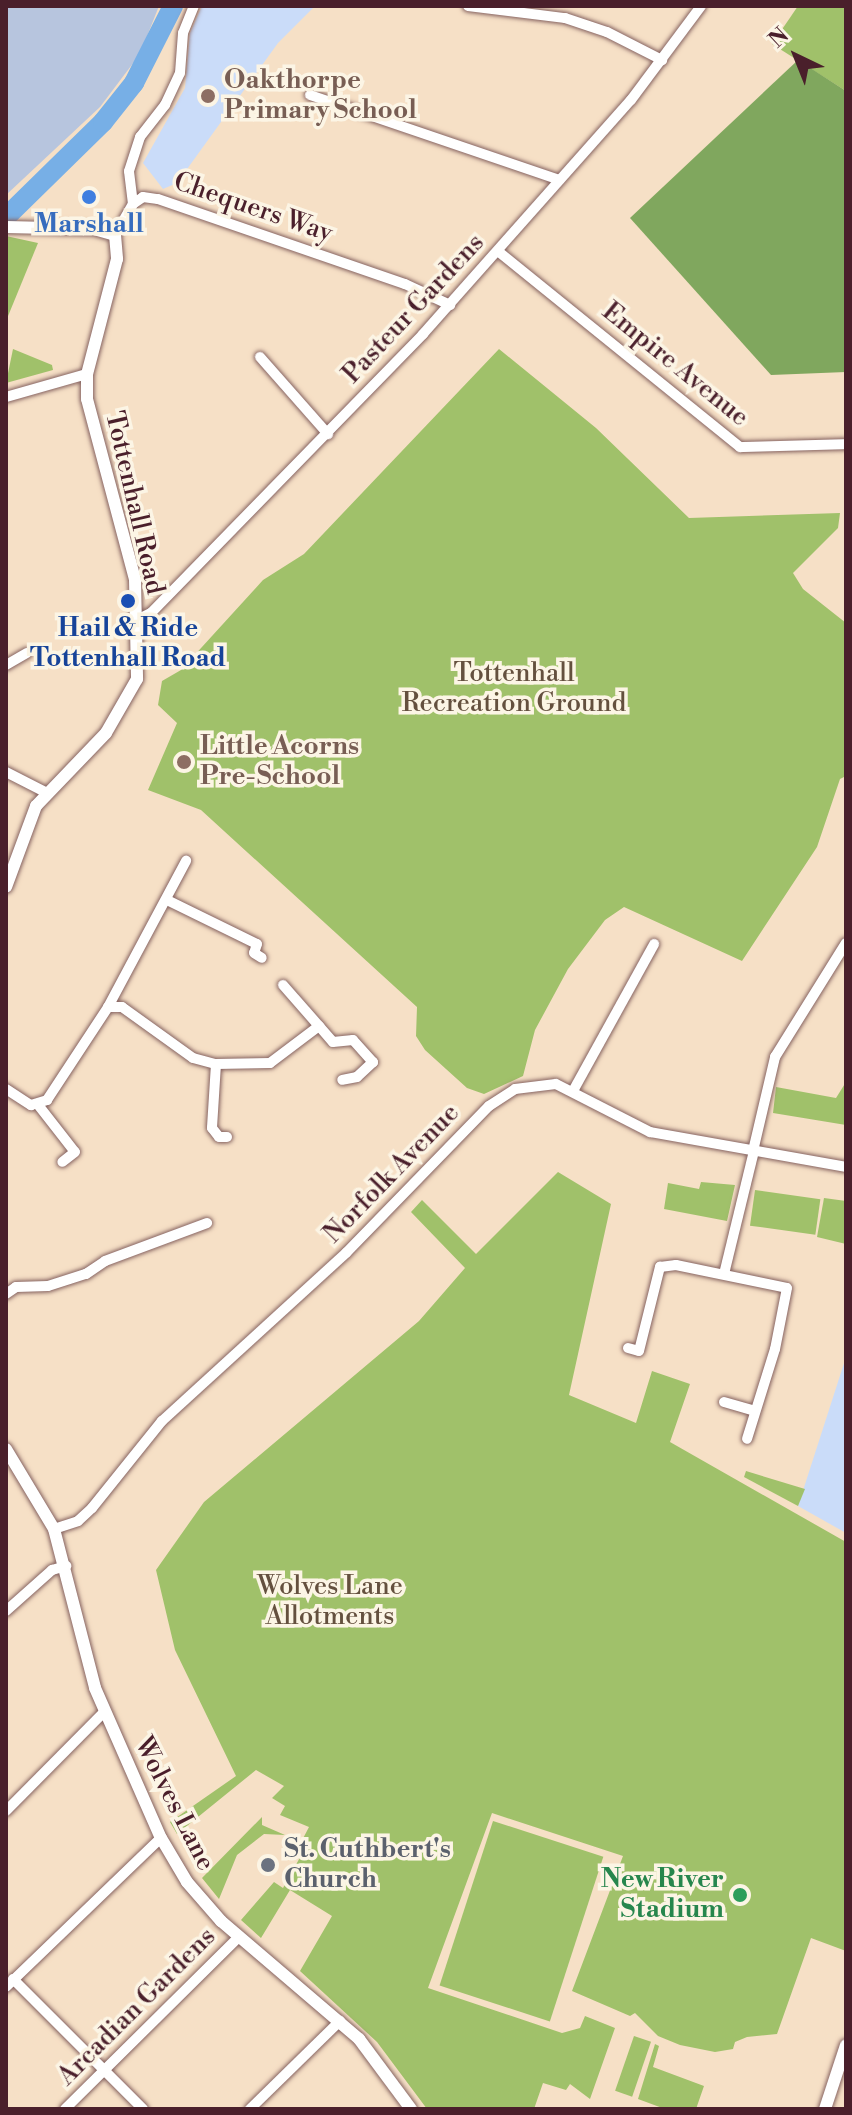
<!DOCTYPE html>
<style>
body{margin:0}
#map{position:relative;width:852px;height:2115px;overflow:hidden;background:#f6e0c6;font-family:"Libre Bodoni",serif}
div>[style]{position:absolute}
.built>*{inset:0;background:#cadcf9}
.industrial>*{inset:0;background:#b7c5de}
.green>*{inset:0;background:#a0c16a;transform-origin:0 0}
.forest>*{inset:0;background:#80a75e}
.river>*{height:20px;margin:-10px;padding:0 10px;transform-origin:10px;border-radius:10px;background:#77afe6}
.roads{filter:drop-shadow(0 0 2px #866361) drop-shadow(0 0 2px #866361)}
.minor>*{height:10px;margin:-5px;padding:0 5px;transform-origin:5px;border-radius:5px;background:#fff}
.tertiary>*{height:12px;margin:-6px;padding:0 6px;transform-origin:6px;border-radius:6px;background:#fff}
.dots>*{width:22px;height:22px;translate:-50% -50%;box-sizing:border-box;border:4px solid #fcf5e5;border-radius:50%}
span{translate:-50% -50%;white-space:nowrap;text-align:center;line-height:1.15;-webkit-text-stroke:7px #fcf5e5;paint-order:stroke}
.education-label{font-size:26px;color:#785e54;font-weight:700}
.left{translate:0 -50%;text-align:left}
.street-label{font-size:26px;color:#4a1f2b}
.shop-label{font-size:26px;color:#366cbe;font-weight:700}
.transit-label{font-size:26px;color:#164399;font-weight:700}
.park-label{font-size:26px;color:#64503e}
.worship-label{font-size:26px;color:#5b616d;font-weight:700}
.leisure-label{font-size:26px;color:#27864d;font-weight:700}
.right{translate:-100% -50%;text-align:right}
.frame{position:absolute;inset:0;border:8px solid #4a1f2b;pointer-events:none}
.north{position:absolute;left:756px;top:16px;width:80px;height:80px;-webkit-text-stroke:6px #fcf5e5;paint-order:stroke;rotate:317deg;font-size:22px;font-weight:700;line-height:32px;text-align:center;color:#4a1f2b}
.north::after{content:'';display:block;margin:auto;width:28px;height:36px;background:#4a1f2b;clip-path:polygon(50% 0,100% 100%,50% 72%,0 100%)}
</style>
<div id="map">
<div class="built">
<i style="clip-path:polygon(202px 6px,315px 6px,278px 43px,177px 183px,163px 189px,143px 163px,185px 88px,190px 33px)"></i>
<i style="clip-path:polygon(846px 1357px,846px 1533px,798px 1506px)"></i>
</div>
<div class="industrial">
<i style="clip-path:polygon(6px 6px,159px 6px,140px 54px,100px 107px,6px 195px)"></i>
</div>
<div class="green">
<i style="clip-path:polygon(798px 6px,846px 6px,846px 91px,772px 44px)"></i>
<i style="clip-path:polygon(6px 236px,38px 243px,6px 321px)"></i>
<i style="clip-path:polygon(13px 349px,52px 365px,53px 370px,6px 383px)"></i>
<i style="clip-path:polygon(499px 349px,596px 428px,689px 518px,840px 513px,838px 528px,793px 573px,803px 589px,846px 623px,846px 776px,840px 779px,817px 847px,742px 961px,624px 907px,605px 920px,568px 969px,535px 1030px,523px 1076px,484px 1094px,467px 1088px,425px 1050px,416px 1036px,417px 1007px,201px 810px,148px 790px,177px 723px,158px 705px,162px 681px,181px 670px,263px 580px,304px 554px)"></i>
<i style="clip-path:polygon(846px 1082px,846px 1125px,773px 1113px,776px 1087px,836px 1098px)"></i>
<i style="clip-path:polygon(558px 1172px,611px 1204px,569px 1395px,636px 1423px,652px 1371px,690px 1384px,670px 1442px,846px 1542px,846px 1951px,811px 1938px,777px 2034px,747px 2037px,735px 2042px,733px 2049px,715px 2052px,680px 2045px,658px 2036px,635px 2013px,630px 2016px,572px 1991px,623px 1856px,492px 1813px,428px 1988px,562px 2033px,580px 2028px,585px 2016px,615px 2028px,590px 2099px,570px 2084px,566px 2090px,543px 2083px,534px 2109px,427px 2109px,377px 2042px,300px 1971px,332px 1916px,290px 1890px,261px 1938px,241px 1920px,274px 1882px,283px 1888px,303px 1852px,298px 1848px,309px 1827px,280px 1815px,285px 1806px,272px 1798px,284px 1786px,256px 1770px,177px 1834px,170px 1822px,236px 1776px,175px 1650px,156px 1570px,204px 1502px,419px 1321px,465px 1268px,411px 1212px,422px 1200px,476px 1254px)"></i>
<i style="clip-path:polygon(701px 1182px,735px 1185px,727px 1221px,664px 1209px,668px 1183px,699px 1189px)"></i>
<i style="left:755px;top:1190px;width:66px;height:36px;rotate:8deg"></i>
<i style="clip-path:polygon(824px 1198px,846px 1201px,846px 1244px,817px 1237px)"></i>
<i style="clip-path:polygon(746px 1471px,805px 1489px,798px 1506px,744px 1477px)"></i>
<i style="clip-path:polygon(262px 1817px,262px 1825px,285px 1835px,264px 1834px,237px 1855px,219px 1899px,202px 1878px)"></i>
<i style="left:493px;top:1821px;width:116px;height:173px;rotate:18deg"></i>
<i style="left:634px;top:2036px;width:18px;height:58px;rotate:19deg"></i>
<i style="clip-path:polygon(655px 2044px,659px 2046px,653px 2067px,704px 2086px,696px 2109px,665px 2109px,638px 2099px)"></i>
</div>
<div class="forest">
<i style="clip-path:polygon(798px 60px,846px 91px,846px 372px,771px 375px,630px 218px)"></i>
</div>
<div class="river">
<i style="left:6px;top:217px;width:136px;rotate:-44.4deg"></i>
<i style="left:103px;top:122px;width:50px;rotate:-51.5deg"></i>
<i style="left:134px;top:83px;width:86px;rotate:-63.1deg"></i>
</div>
<div class="roads">
<div class="minor">
<i style="left:468px;top:6px;width:98px;rotate:7.1deg"></i>
<i style="left:565px;top:18px;width:44px;rotate:18.4deg"></i>
<i style="left:607px;top:32px;width:62px;rotate:27deg"></i>
<i style="left:310px;top:95px;width:263px;rotate:18.8deg"></i>
<i style="left:133px;top:204px;width:33px;rotate:-97deg"></i>
<i style="left:129px;top:171px;width:36px;rotate:-72deg"></i>
<i style="left:140px;top:137px;width:41px;rotate:-52deg"></i>
<i style="left:165px;top:105px;width:35px;rotate:-65deg"></i>
<i style="left:180px;top:73px;width:40px;rotate:-85.7deg"></i>
<i style="left:183px;top:33px;width:29px;rotate:-68deg"></i>
<i style="left:115px;top:235px;width:36px;rotate:-60deg"></i>
<i style="left:133px;top:204px;width:12px;rotate:-35deg"></i>
<i style="left:143px;top:197px;width:15px;rotate:8deg"></i>
<i style="left:158px;top:199px;width:261px;rotate:19deg"></i>
<i style="left:405px;top:284px;width:50px;rotate:25deg"></i>
<i style="left:499px;top:252px;width:310px;rotate:39deg"></i>
<i style="left:740px;top:447px;width:106px;rotate:-1.6deg"></i>
<i style="left:260px;top:357px;width:103px;rotate:48.6deg"></i>
<i style="left:6px;top:397px;width:84px;rotate:-15.9deg"></i>
<i style="left:137px;top:620px;width:16px;rotate:-27deg"></i>
<i style="left:151px;top:613px;width:390px;rotate:-45.7deg"></i>
<i style="left:423px;top:334px;width:313px;rotate:-48.4deg"></i>
<i style="left:631px;top:100px;width:117px;rotate:-53.3deg"></i>
<i style="left:6px;top:665px;width:24px;rotate:-30deg"></i>
<i style="left:6px;top:772px;width:44px;rotate:27.1deg"></i>
<i style="left:167px;top:900px;width:100px;rotate:26.1deg"></i>
<i style="left:257px;top:944px;width:9px;rotate:108deg"></i>
<i style="left:254px;top:953px;width:9px;rotate:32deg"></i>
<i style="left:283px;top:985px;width:55px;rotate:48.7deg"></i>
<i style="left:108px;top:1007px;width:166px;rotate:-61.9deg"></i>
<i style="left:216px;top:1064px;width:64px;rotate:93.6deg"></i>
<i style="left:212px;top:1128px;width:11px;rotate:52deg"></i>
<i style="left:219px;top:1137px;width:8px"></i>
<i style="left:6px;top:1089px;width:30px;rotate:33deg"></i>
<i style="left:31px;top:1105px;width:17px;rotate:-17deg"></i>
<i style="left:47px;top:1100px;width:111px;rotate:-56.7deg"></i>
<i style="left:108px;top:1007px;width:14px"></i>
<i style="left:122px;top:1007px;width:87px;rotate:35.7deg"></i>
<i style="left:193px;top:1058px;width:24px;rotate:15deg"></i>
<i style="left:216px;top:1064px;width:54px;rotate:-1.1deg"></i>
<i style="left:270px;top:1063px;width:61px;rotate:-37.1deg"></i>
<i style="left:319px;top:1026px;width:21px;rotate:49deg"></i>
<i style="left:333px;top:1042px;width:20px;rotate:-6deg"></i>
<i style="left:353px;top:1040px;width:30px;rotate:48deg"></i>
<i style="left:373px;top:1062px;width:22px;rotate:137deg"></i>
<i style="left:357px;top:1077px;width:15px;rotate:169deg"></i>
<i style="left:573px;top:1091px;width:168px;rotate:-61.1deg"></i>
<i style="left:39px;top:1106px;width:58px;rotate:52deg"></i>
<i style="left:75px;top:1152px;width:16px;rotate:142deg"></i>
<i style="left:753px;top:1151px;width:97px;rotate:-76.8deg"></i>
<i style="left:775px;top:1057px;width:134px;rotate:-58.1deg"></i>
<i style="left:724px;top:1274px;width:127px;rotate:-76.3deg"></i>
<i style="left:6px;top:1294px;width:12px;rotate:-35deg"></i>
<i style="left:16px;top:1287px;width:32px;rotate:-2deg"></i>
<i style="left:48px;top:1286px;width:40px;rotate:-18deg"></i>
<i style="left:86px;top:1274px;width:23px;rotate:-34deg"></i>
<i style="left:105px;top:1261px;width:109px;rotate:-20.4deg"></i>
<i style="left:628px;top:1348px;width:11px;rotate:15deg"></i>
<i style="left:639px;top:1351px;width:87px;rotate:-76deg"></i>
<i style="left:660px;top:1267px;width:16px;rotate:-7deg"></i>
<i style="left:676px;top:1265px;width:113px;rotate:11.7deg"></i>
<i style="left:787px;top:1288px;width:62px;rotate:101.1deg"></i>
<i style="left:775px;top:1349px;width:94px;rotate:107.3deg"></i>
<i style="left:724px;top:1402px;width:32px;rotate:16deg"></i>
<i style="left:54px;top:1529px;width:25px;rotate:-18deg"></i>
<i style="left:78px;top:1521px;width:19px;rotate:-43deg"></i>
<i style="left:92px;top:1508px;width:112px;rotate:-51.2deg"></i>
<i style="left:162px;top:1421px;width:249px;rotate:-42.4deg"></i>
<i style="left:346px;top:1253px;width:205px;rotate:-45.8deg"></i>
<i style="left:489px;top:1106px;width:31px;rotate:-33deg"></i>
<i style="left:515px;top:1089px;width:41px;rotate:-7deg"></i>
<i style="left:556px;top:1084px;width:106px;rotate:27.1deg"></i>
<i style="left:650px;top:1132px;width:199px;rotate:10.1deg"></i>
<i style="left:6px;top:1611px;width:62px;rotate:-41.7deg"></i>
<i style="left:52px;top:1570px;width:15px;rotate:-16deg"></i>
<i style="left:6px;top:1811px;width:139px;rotate:-45.3deg"></i>
<i style="left:13px;top:1979px;width:184px;rotate:45deg"></i>
<i style="left:6px;top:1987px;width:215px;rotate:-43.9deg"></i>
<i style="left:65px;top:2109px;width:245px;rotate:-44.7deg"></i>
<i style="left:250px;top:2109px;width:126px;rotate:-44.4deg"></i>
</div>
<div class="tertiary">
<i style="left:6px;top:227px;width:88px;rotate:1.3deg"></i>
<i style="left:94px;top:229px;width:22px;rotate:16deg"></i>
<i style="left:115px;top:235px;width:24px;rotate:85deg"></i>
<i style="left:117px;top:259px;width:119px;rotate:104.6deg"></i>
<i style="left:87px;top:374px;width:25px;rotate:90deg"></i>
<i style="left:87px;top:399px;width:187px;rotate:75.1deg"></i>
<i style="left:135px;top:580px;width:99px;rotate:88.8deg"></i>
<i style="left:137px;top:679px;width:62px;rotate:119.9deg"></i>
<i style="left:106px;top:733px;width:101px;rotate:133.8deg"></i>
<i style="left:36px;top:806px;width:86px;rotate:110.3deg"></i>
<i style="left:6px;top:1449px;width:93px;rotate:59deg"></i>
<i style="left:54px;top:1529px;width:164px;rotate:75.5deg"></i>
<i style="left:95px;top:1688px;width:164px;rotate:66.3deg"></i>
<i style="left:161px;top:1838px;width:51px;rotate:59.4deg"></i>
<i style="left:187px;top:1882px;width:52px;rotate:48.9deg"></i>
<i style="left:221px;top:1921px;width:182px;rotate:40.5deg"></i>
<i style="left:359px;top:2039px;width:87px;rotate:53.4deg"></i>
<i style="left:825px;top:2109px;width:67px;rotate:-71.8deg"></i>
</div>
</div>
<div class="dots">
<i style="left:208px;top:96px;background:#8d6e63"></i>
<i style="left:89px;top:197px;background:#3f7fe0"></i>
<i style="left:128px;top:601px;background:#1a4fb4"></i>
<i style="left:184px;top:762px;background:#8d6e63"></i>
<i style="left:268px;top:1865px;background:#6b7280"></i>
<i style="left:740px;top:1895px;background:#2e9e5b"></i>
</div>
<div class="education-label">
<span class="left" style="left:224px;top:96px">Oakthorpe<br>Primary School</span>
<span class="left" style="left:200px;top:762px">Little Acorns<br>Pre-School</span>
</div>
<div class="street-label">
<span style="left:253px;top:208px;rotate:19deg">Chequers Way</span>
<span style="left:414px;top:309px;rotate:-47deg">Pasteur Gardens</span>
<span style="left:675px;top:365px;rotate:39deg">Empire Avenue</span>
<span style="left:134px;top:503px;rotate:77deg">Tottenhall Road</span>
<span style="left:392px;top:1174px;rotate:-46deg">Norfolk Avenue</span>
<span style="left:174px;top:1804px;rotate:63deg">Wolves Lane</span>
<span style="left:137px;top:2007px;rotate:-45deg">Arcadian Gardens</span>
</div>
<div class="shop-label">
<span style="left:89px;top:225px">Marshall</span>
</div>
<div class="transit-label">
<span style="left:128px;top:644px">Hail &amp; Ride<br>Tottenhall Road</span>
</div>
<div class="park-label">
<span style="left:514px;top:689px">Tottenhall<br>Recreation Ground</span>
<span style="left:330px;top:1602px">Wolves Lane<br>Allotments</span>
</div>
<div class="worship-label">
<span class="left" style="left:284px;top:1865px">St. Cuthbert's<br>Church</span>
</div>
<div class="leisure-label">
<span class="right" style="left:724px;top:1895px">New River<br>Stadium</span>
</div>
<div class="frame"></div>
<div class="north">N</div>
</div>
